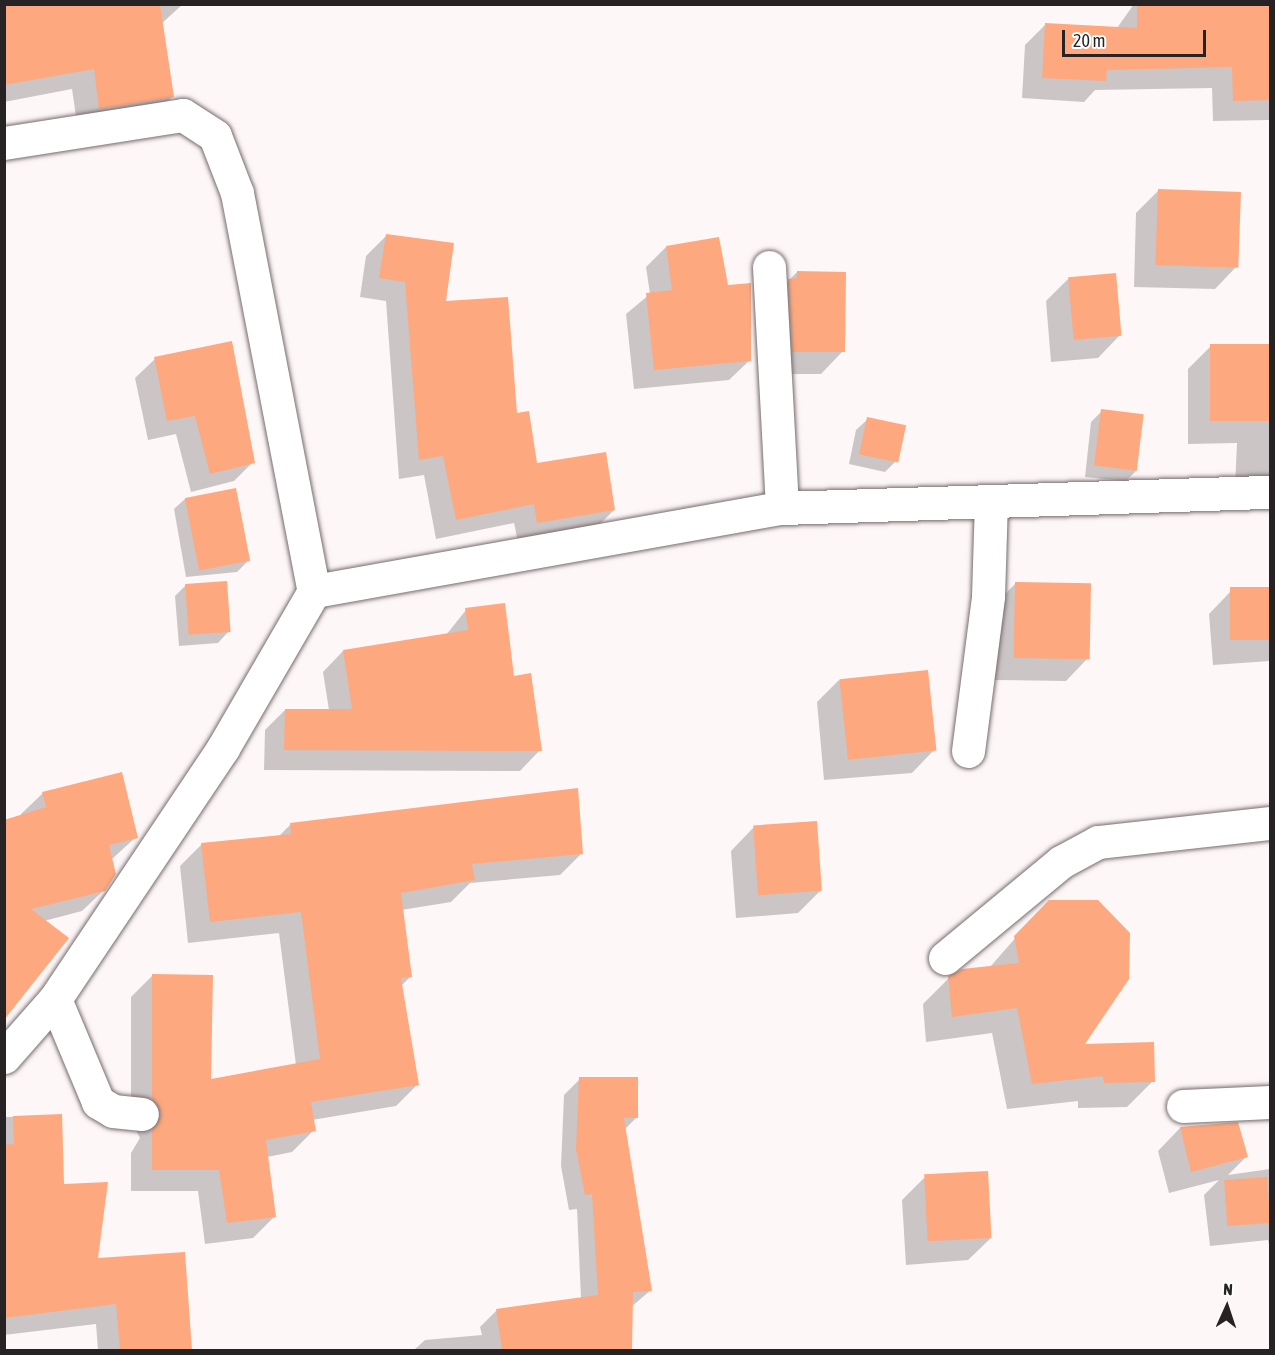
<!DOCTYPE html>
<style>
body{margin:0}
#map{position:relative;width:1275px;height:1355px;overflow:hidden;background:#fef7f7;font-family:"Asap Condensed",sans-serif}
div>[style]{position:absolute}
.shadow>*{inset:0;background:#0003}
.building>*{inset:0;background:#fea87f;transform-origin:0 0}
.roads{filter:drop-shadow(0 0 2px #766c6d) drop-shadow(0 0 2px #766c6d)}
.minor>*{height:33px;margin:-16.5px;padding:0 16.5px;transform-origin:16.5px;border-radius:16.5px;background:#fff}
span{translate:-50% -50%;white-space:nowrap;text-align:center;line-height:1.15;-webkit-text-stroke:6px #fff;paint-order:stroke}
.frame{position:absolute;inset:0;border:6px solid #272223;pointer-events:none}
.north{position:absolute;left:1197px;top:1277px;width:60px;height:60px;-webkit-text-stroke:4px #fff;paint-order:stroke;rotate:3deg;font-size:16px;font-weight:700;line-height:24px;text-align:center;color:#272223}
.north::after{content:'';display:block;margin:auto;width:21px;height:27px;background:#272223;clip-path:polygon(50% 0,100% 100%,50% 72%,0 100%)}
.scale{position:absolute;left:1062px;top:30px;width:144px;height:27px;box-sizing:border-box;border:3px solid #272223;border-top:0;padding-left:8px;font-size:18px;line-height:21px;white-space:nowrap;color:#272223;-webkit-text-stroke:4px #fff;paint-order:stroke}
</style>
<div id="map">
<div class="shadow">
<i style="clip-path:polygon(4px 4px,183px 4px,161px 24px,172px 97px,151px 118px,78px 130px,72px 89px,4px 102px)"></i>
<i style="clip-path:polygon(1134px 4px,1270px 4px,1270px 120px,1213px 121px,1212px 88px,1095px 90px,1084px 102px,1022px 98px,1025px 45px,1046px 24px,1117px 28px)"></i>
<i style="clip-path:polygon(1159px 190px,1237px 266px,1215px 289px,1134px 287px,1136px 213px)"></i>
<i style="clip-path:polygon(386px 236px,444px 302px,536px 465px,614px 510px,594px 530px,518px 542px,514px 523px,436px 539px,424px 475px,399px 479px,386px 301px,360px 297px,366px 256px)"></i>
<i style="clip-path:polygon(666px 247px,726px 286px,750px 360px,729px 380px,634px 389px,626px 314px,650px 294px,646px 267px)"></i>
<i style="clip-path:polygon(797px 272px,843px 351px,821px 374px,770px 374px,767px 303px)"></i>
<i style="clip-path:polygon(1068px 279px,1120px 335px,1098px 358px,1051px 362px,1046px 301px)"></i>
<i style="clip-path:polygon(1270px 346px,1270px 485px,1235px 487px,1237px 443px,1188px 444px,1188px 369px,1210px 347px)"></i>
<i style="clip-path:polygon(155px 359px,253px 462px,234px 481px,191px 492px,176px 434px,148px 440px,135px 378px)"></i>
<i style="clip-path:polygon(1102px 411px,1137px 470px,1126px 481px,1085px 477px,1091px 422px)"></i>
<i style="clip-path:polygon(868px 419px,896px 461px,885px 472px,849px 464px,856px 430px)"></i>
<i style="clip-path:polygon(186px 498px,248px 561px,237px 572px,186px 577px,174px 509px)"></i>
<i style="clip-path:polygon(1016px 583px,1088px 658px,1066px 681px,992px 680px,993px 606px)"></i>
<i style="clip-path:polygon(186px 585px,229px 631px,218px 643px,179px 646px,175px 596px)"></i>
<i style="clip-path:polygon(1270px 589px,1270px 661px,1213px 665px,1209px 614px,1231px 591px)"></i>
<i style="clip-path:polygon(466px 610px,512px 678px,540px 750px,520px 771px,264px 770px,265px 730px,285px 710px,329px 710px,323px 672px,343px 651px,446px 635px)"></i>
<i style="clip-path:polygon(839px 680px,934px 750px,912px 773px,824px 780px,817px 702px)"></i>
<i style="clip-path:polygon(43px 793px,136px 837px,111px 860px,104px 890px,82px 911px,44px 921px,4px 1013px,21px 814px)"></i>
<i style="clip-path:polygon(290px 825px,582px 853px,560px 875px,470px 883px,451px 902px,401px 910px,410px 977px,401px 986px,418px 1084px,396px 1106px,312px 1120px,314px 1130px,292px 1152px,267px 1157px,275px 1216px,253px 1238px,205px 1244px,198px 1191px,131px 1191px,131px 1153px,140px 1138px,131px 1121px,131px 997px,153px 975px,210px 1081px,296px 1065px,279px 933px,188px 943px,180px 866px,202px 844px,279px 836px)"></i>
<i style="clip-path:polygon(753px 828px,820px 891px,798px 913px,736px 918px,731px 851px)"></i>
<i style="clip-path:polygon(1024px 928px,1082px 1046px,1153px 1081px,1127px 1107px,1078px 1108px,1078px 1101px,1007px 1109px,992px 1033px,926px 1042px,923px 1004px,949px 978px,990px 967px)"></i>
<i style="clip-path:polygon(580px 1079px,637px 1117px,625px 1129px,651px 1290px,631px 1307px,631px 1350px,414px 1350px,425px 1340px,482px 1335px,480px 1327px,497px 1310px,581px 1298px,577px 1209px,569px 1210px,561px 1166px,564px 1095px)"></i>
<i style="clip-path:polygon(60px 1116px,63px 1186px,96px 1260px,184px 1254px,191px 1350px,98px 1350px,96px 1324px,4px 1335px,4px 1117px)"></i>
<i style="clip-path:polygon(1237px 1124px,1246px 1157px,1228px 1175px,1270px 1169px,1270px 1249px,1268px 1240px,1210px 1246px,1204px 1195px,1219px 1180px,1169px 1193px,1158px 1151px,1180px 1128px)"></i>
<i style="clip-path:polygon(924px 1178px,991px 1238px,968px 1260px,906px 1265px,902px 1200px)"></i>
</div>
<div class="building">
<i style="clip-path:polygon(4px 4px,160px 4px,174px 97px,99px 109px,94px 69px,4px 85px)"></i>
<i style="clip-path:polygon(1137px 4px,1270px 4px,1270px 100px,1233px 101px,1232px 67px,1107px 70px,1106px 81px,1042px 78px,1045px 23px,1137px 28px)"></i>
<i style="left:1158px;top:189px;width:83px;height:76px;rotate:2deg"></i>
<i style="clip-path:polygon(386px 234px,454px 243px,446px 301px,508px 297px,517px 413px,529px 411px,537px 463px,606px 452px,615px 510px,537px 523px,534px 504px,456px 520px,443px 456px,419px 460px,405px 282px,379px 278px)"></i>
<i style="clip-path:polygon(719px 237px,728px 285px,751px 283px,751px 361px,654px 370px,646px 293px,672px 290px,666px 246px)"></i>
<i style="clip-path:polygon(797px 271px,846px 272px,845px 352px,792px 352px,788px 279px,797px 278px)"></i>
<i style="left:1116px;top:273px;width:63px;height:48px;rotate:85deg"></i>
<i style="clip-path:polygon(232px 341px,255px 463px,210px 474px,195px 416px,167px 421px,154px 357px)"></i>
<i style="left:1270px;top:344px;width:77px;height:60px;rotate:90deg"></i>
<i style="left:1101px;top:409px;width:43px;height:57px;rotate:7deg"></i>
<i style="left:867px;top:417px;width:40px;height:38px;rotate:12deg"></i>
<i style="left:236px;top:488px;width:74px;height:52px;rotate:79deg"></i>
<i style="left:227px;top:581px;width:51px;height:42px;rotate:86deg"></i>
<i style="left:1015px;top:582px;width:76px;height:76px;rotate:1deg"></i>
<i style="left:1270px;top:587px;width:53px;height:40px;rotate:90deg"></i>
<i style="clip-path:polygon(505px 603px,514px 676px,531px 673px,542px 751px,284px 750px,285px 709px,352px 709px,343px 650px,468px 630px,465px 608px)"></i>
<i style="left:928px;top:670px;width:81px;height:89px;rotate:84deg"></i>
<i style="clip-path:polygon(122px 772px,138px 838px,109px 845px,116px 874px,105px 891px,31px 909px,69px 938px,4px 1020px,4px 820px,46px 807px,42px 792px)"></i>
<i style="clip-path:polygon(578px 788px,583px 854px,472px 864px,475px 880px,401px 893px,412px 977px,401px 978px,419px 1085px,311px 1102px,316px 1131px,266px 1140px,276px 1217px,227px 1223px,219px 1170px,152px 1170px,152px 1129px,161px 1115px,152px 1098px,152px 974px,213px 975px,211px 1079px,320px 1059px,301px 912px,210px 922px,201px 843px,291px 834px,290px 823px)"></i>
<i style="left:817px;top:821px;width:70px;height:64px;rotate:86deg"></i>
<i style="clip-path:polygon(1049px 900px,1098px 900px,1130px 933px,1129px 979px,1085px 1044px,1154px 1042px,1155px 1082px,1104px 1083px,1103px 1076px,1032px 1084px,1017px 1008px,952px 1017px,948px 976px,962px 969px,1019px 963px,1014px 936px)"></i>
<i style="clip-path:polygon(579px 1077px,638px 1077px,638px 1118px,624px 1118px,652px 1291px,633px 1292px,632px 1350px,502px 1350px,496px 1309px,598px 1295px,592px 1194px,585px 1195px,576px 1149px)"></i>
<i style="clip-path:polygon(62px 1114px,64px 1184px,108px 1182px,98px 1258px,185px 1252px,192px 1350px,120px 1350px,116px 1304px,4px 1318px,4px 1145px,14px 1144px,13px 1116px)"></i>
<i style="clip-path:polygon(1238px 1122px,1248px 1157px,1191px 1172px,1180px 1127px)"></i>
<i style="left:988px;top:1171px;width:67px;height:64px;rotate:87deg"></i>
<i style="left:1267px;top:1177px;width:46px;height:43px;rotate:86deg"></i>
</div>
<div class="roads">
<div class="minor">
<i style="left:4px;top:143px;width:181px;rotate:-8.9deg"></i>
<i style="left:183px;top:115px;width:38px;rotate:33deg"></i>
<i style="left:215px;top:136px;width:61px;rotate:68.9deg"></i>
<i style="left:237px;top:193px;width:405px;rotate:79.1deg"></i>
<i style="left:769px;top:267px;width:241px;rotate:86.9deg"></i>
<i style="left:968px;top:751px;width:156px;rotate:-82.6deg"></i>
<i style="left:988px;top:596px;width:95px;rotate:-88.2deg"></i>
<i style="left:945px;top:958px;width:151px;rotate:-39.6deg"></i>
<i style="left:1061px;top:862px;width:42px;rotate:-28.4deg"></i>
<i style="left:1098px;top:842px;width:173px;rotate:-6.3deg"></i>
<i style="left:55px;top:999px;width:112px;rotate:67.3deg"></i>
<i style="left:98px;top:1102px;width:17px;rotate:31deg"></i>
<i style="left:113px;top:1111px;width:29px;rotate:6deg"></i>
<i style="left:4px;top:1057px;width:77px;rotate:-48.7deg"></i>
<i style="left:55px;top:999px;width:302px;rotate:-56.2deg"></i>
<i style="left:223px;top:748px;width:181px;rotate:-59.9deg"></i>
<i style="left:314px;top:591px;width:475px;rotate:-10.1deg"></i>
<i style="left:782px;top:508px;width:488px;rotate:-1.9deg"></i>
<i style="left:1183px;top:1106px;width:87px;rotate:-2.6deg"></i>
</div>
</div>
<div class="frame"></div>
<div class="north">N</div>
<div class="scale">20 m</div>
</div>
